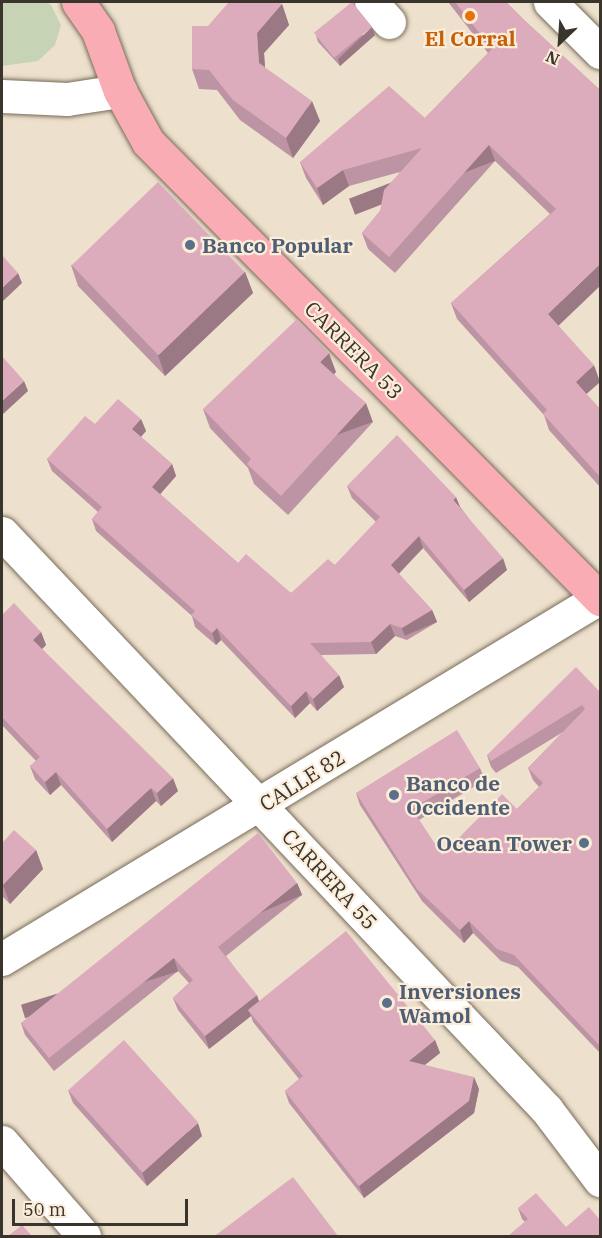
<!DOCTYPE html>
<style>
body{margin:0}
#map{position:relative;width:602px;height:1238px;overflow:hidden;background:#ede0cc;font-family:"IBM Plex Serif",serif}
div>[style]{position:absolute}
.green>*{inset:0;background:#c6d3b5}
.roads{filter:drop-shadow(0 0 2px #776b5a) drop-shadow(0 0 2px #776b5a)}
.minor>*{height:33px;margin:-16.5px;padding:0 16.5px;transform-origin:16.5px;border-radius:16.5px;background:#fff}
.major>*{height:33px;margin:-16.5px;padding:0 16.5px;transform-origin:16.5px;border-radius:16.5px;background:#f9acb3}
.wall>*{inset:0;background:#bd94a3}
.shaded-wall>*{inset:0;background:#9a7884;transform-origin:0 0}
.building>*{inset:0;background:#dcacbd;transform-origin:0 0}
.dots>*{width:16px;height:16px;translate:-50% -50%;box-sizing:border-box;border:3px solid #fbedd9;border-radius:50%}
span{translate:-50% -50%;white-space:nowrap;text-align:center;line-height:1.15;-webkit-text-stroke:4.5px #fbedd9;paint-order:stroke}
.food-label{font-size:21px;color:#c56008;font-weight:700}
.service-label{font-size:21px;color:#4e5e75;font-weight:700}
.left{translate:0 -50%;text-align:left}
.right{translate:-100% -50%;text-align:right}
.street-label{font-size:21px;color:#39342c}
.frame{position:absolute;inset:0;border:3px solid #39342c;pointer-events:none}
.north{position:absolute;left:530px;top:12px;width:60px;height:60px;-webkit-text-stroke:4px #fbedd9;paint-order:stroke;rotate:205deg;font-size:16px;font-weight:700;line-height:24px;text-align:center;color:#39342c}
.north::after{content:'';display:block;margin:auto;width:21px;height:27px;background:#39342c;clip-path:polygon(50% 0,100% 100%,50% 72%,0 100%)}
.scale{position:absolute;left:12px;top:1199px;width:176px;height:27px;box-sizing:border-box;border:3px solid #39342c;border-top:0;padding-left:8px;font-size:18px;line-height:21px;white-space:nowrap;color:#39342c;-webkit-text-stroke:4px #fbedd9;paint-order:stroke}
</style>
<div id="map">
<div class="green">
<i style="clip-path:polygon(2px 2px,47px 2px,51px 5px,61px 25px,55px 45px,38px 61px,2px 66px)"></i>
</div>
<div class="roads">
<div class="minor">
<i style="left:371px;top:2px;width:27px;rotate:48deg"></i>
<i style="left:550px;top:2px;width:71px;rotate:45deg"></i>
<i style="left:2px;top:96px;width:65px;rotate:2.6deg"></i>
<i style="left:67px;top:99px;width:54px;rotate:-8.6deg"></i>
<i style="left:2px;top:533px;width:794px;rotate:46.63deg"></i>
<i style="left:547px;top:1110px;width:88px;rotate:52.9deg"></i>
<i style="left:2px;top:959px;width:698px;rotate:-31.16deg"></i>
<i style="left:2px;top:1142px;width:125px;rotate:48.9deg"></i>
</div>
<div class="major">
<i style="left:78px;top:2px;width:35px;rotate:55deg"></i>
<i style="left:98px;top:31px;width:64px;rotate:69.9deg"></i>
<i style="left:120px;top:91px;width:58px;rotate:61.2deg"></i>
<i style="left:148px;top:142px;width:643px;rotate:45.32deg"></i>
</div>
</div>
<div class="wall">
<i style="clip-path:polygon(448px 2px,506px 2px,522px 18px,600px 90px,558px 326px,600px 382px,586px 394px,600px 409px,600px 487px,549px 430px,544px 415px,457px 319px,451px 303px,550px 214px,495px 161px,395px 273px,368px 249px,362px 233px,380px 211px,400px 172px,349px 186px,323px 205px,306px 178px,300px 162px,425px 118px,488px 53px)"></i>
<i style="clip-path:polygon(282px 4px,289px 25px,264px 53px,265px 68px,320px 121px,293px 158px,240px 120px,217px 90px,199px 89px,192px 69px,208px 26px)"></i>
<i style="clip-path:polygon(316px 35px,375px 35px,340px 66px,318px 42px)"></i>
<i style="clip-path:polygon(71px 265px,245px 272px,253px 293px,165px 376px,78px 286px)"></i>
<i style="clip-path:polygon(336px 372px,334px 374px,373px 422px,288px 515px,254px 484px,248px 468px,210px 428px,203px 409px)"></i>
<i style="clip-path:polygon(141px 419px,146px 431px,141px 437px,172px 464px,176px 476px,160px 494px,238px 563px,291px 593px,335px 565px,376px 522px,352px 498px,347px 486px,461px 508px,507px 570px,469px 602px,423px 548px,399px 574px,432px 610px,437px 622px,407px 640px,395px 636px,376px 654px,321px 655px,344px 687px,317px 711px,310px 703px,295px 718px,221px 640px,216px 645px,195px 627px,192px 616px,96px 531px,92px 519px,98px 512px,52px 471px,47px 459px,95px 424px)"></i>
<i style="clip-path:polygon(2px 615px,41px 632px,46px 645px,42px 649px,178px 791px,161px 806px,156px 801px,112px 842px,61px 785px,50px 795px,35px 779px,30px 766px,36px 761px,2px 725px)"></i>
<i style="clip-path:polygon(600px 692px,600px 1053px,518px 967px,501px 961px,473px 933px,464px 943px,422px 901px,360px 805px,356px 793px,480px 768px,485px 780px,419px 820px,442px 855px,517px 809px,539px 787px,533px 780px,528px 768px,563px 732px,496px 773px,491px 767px,487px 755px)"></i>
<i style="clip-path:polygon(2px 840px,3px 842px,36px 850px,43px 869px,10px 904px,2px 896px)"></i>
<i style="clip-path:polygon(297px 883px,302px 895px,226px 956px,259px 1001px,435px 1040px,440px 1053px,425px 1065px,479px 1089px,474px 1113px,364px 1198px,289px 1103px,285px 1091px,299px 1079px,253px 1022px,251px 1016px,209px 1049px,178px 1010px,173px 998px,189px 983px,178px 971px,54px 1071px,25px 1035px,21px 1023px)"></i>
<i style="clip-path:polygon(68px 1090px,202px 1136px,147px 1186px,73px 1103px)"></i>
<i style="clip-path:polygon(518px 1208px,566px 1227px,600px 1236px,525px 1222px,522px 1219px)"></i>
</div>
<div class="shaded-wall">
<i style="clip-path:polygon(282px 4px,289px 25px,264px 53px,266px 83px,259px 63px,257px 33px)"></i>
<i style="clip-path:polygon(372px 27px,375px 35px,340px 66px,338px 59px)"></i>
<i style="clip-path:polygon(312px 101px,320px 121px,293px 158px,286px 138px)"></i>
<i style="left:489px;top:145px;width:17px;height:150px;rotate:69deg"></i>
<i style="clip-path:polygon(343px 170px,349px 186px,323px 205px,317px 188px)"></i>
<i style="clip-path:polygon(600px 264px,600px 286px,554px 330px,548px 314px)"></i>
<i style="clip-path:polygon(245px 272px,253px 293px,165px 376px,158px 355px)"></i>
<i style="clip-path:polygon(18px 273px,22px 283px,2px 302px,2px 288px)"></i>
<i style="clip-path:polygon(329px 353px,336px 372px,327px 381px,320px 362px)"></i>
<i style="clip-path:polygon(594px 365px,600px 382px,582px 398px,576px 382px)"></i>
<i style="clip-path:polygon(24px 381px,28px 391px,2px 415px,2px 401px)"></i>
<i style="left:366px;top:403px;width:20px;height:126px;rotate:70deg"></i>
<i style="clip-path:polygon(141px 419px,146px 431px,137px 441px,132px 429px)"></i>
<i style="clip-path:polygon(172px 464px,176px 476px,156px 499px,152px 487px)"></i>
<i style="clip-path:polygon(456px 497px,461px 509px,453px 500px)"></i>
<i style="clip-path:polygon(419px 536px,423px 548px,395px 577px,391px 565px)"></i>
<i style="clip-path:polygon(503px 558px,507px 570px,469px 602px,464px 590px)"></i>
<i style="left:432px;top:610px;width:13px;height:35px;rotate:67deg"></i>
<i style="clip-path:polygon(390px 624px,395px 636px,376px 654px,371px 642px)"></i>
<i style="clip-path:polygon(217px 628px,221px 640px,216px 645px,212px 633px)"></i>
<i style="clip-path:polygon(41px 632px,46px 645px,38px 653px,33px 640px)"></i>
<i style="clip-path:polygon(339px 675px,344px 687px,317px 711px,313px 699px)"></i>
<i style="clip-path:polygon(306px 691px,310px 703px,295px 718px,291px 706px)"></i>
<i style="clip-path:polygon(56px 772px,61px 785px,50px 795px,45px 782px)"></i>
<i style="clip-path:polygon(173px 778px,178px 791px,161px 806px,157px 793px)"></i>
<i style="clip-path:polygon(151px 788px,156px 801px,112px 842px,107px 829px)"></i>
<i style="clip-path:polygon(36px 850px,43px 869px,10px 904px,3px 885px)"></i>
<i style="left:297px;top:883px;width:13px;height:102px;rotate:67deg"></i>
<i style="clip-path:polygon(469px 921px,473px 933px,464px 943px,460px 930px)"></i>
<i style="left:174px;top:958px;width:14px;height:160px;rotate:73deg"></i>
<i style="clip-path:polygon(257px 995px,261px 1007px,248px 1010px,251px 1016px,209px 1049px,205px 1036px)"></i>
<i style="clip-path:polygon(435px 1040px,440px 1053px,414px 1073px,409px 1061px)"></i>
<i style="clip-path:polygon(474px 1077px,479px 1089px,474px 1113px,364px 1198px,359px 1186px)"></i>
<i style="clip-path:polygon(198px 1123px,202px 1136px,147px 1186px,142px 1172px)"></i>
</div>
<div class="building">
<i style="clip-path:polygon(229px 2px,278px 2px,282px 4px,257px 33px,259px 63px,312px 101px,286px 138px,233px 100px,209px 70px,192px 69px,192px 26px,208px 26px)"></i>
<i style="left:352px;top:2px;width:32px;height:49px;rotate:51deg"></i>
<i style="clip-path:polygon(455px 2px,506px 2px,522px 18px,600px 90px,600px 264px,548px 314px,594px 365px,576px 382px,600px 409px,600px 477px,543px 414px,547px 410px,451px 303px,556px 209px,489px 145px,389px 257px,362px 233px,380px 211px,384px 190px,422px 148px,343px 170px,317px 188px,300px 162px,389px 86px,425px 118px,492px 49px)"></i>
<i style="left:158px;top:182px;width:125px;height:120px;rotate:46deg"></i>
<i style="clip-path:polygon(2px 255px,18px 273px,2px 288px)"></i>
<i style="clip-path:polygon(297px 319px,329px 353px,320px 362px,366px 403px,281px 496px,247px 464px,251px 459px,203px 409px)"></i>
<i style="clip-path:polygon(2px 356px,24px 381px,2px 401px)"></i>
<i style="clip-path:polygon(118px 399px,141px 419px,132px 429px,172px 464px,152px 487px,238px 563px,246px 554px,291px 593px,328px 559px,335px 565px,380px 517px,347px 486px,397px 435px,456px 497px,453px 500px,503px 558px,464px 590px,419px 536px,391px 565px,432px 610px,402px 628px,390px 624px,371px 642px,310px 643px,339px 675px,313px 699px,306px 691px,291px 706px,217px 628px,212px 633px,191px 615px,195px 611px,92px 519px,102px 507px,47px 459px,85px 416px,95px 424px)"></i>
<i style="clip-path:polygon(14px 603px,41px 632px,33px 640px,173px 778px,157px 793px,151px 788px,107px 829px,56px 772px,45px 782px,30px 766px,40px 757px,2px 717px,2px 615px)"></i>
<i style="clip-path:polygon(576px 667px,600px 692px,600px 1046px,514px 955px,497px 949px,469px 921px,460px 930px,417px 889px,356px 793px,457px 730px,480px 768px,412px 809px,442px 855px,502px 794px,517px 809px,543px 783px,528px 768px,585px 709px,582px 705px,491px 761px,487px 755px)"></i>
<i style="clip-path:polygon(14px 830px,36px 850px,3px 885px,2px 883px,2px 840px,3px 842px)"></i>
<i style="clip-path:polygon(258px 833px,297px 883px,218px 947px,257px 995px,205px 1036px,173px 998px,193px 980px,174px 958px,49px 1058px,21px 1023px)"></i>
<i style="clip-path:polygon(346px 931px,435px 1040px,409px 1061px,474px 1077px,469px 1101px,359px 1186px,285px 1091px,303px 1076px,248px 1010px)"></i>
<i style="left:124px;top:1040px;width:111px;height:75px;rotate:48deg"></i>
<i style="clip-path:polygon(293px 1177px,338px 1236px,217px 1236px,216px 1235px)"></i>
<i style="clip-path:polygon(536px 1193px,566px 1227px,589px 1207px,600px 1220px,600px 1236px,508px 1236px,528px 1219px,518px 1208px)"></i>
<i style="clip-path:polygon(22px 1225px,32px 1236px,8px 1236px)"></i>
</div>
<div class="dots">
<i style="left:470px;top:16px;background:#e8710a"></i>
<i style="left:190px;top:245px;background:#5c6f8a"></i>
<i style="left:394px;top:795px;background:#5c6f8a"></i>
<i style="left:584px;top:843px;background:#5c6f8a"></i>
<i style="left:387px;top:1003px;background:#5c6f8a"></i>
</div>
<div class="food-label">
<span style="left:470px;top:38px">El Corral</span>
</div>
<div class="service-label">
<span class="left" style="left:202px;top:245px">Banco Popular</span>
<span class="left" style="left:406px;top:795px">Banco de<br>Occidente</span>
<span class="right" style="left:572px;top:843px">Ocean Tower</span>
<span class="left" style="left:399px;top:1003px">Inversiones<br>Wamol</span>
</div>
<div class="street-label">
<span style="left:354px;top:350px;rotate:45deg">CARRERA 53</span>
<span style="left:302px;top:780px;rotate:-32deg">CALLE 82</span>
<span style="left:330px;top:879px;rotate:47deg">CARRERA 55</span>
</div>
<div class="frame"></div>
<div class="north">N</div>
<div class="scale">50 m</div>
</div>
